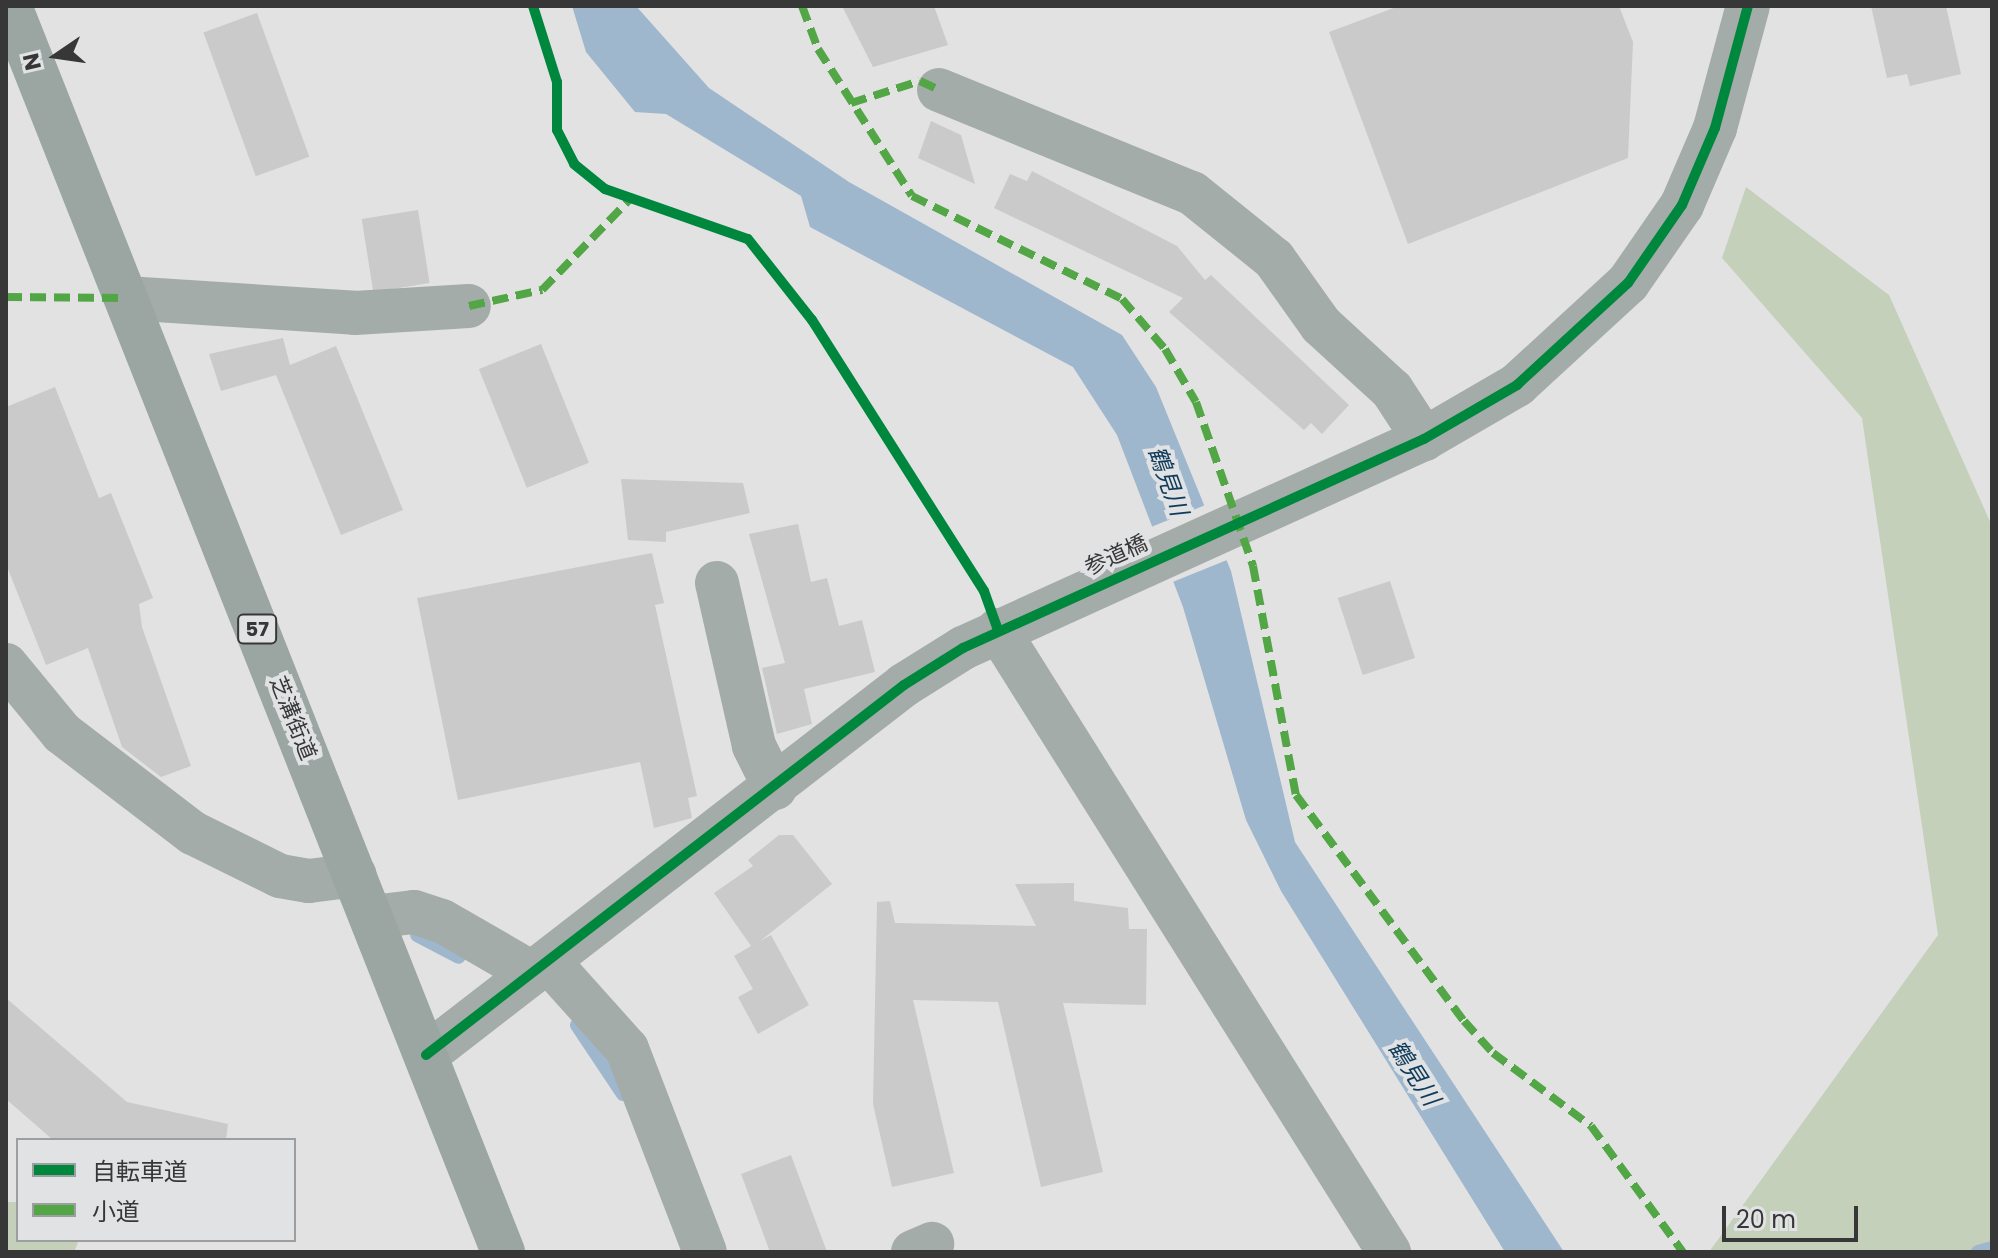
<!DOCTYPE html>
<meta charset="utf-8">
<style>
body{margin:0}
#map{position:relative;width:1998px;height:1258px;overflow:hidden;background:#e2e2e3;font-family:Poppins,"Noto Sans JP",sans-serif}
div>[style]{position:absolute}
.green>*{inset:0;background:#c5d0ba}
.water>*{inset:0;background:#9eb7cd}
.pier>*{inset:0;background:#e2e2e3;transform-origin:0 0}
.stream>*{height:14px;margin:-7px;padding:0 7px;transform-origin:7px;border-radius:7px;background:#9eb7cd}
.building>*{inset:0;background:#cacacb;transform-origin:0 0}
.minor>*{height:44px;margin:-22px;padding:0 22px;transform-origin:22px;border-radius:22px;background:#a4aca9}
.major>*{height:44px;margin:-22px;padding:0 22px;transform-origin:22px;border-radius:22px;background:#9ba6a2}
.quiet>*{height:8px;margin-top:-4px;transform-origin:0;background:repeating-linear-gradient(90deg,#53a645 0 16px,transparent 0 24px)}
.cycleway>*{height:10px;margin:-5px;padding:0 5px;transform-origin:5px;border-radius:5px;background:#00873e}
span{translate:-50% -50%;white-space:nowrap;text-align:center;line-height:1.15;-webkit-text-stroke:8px #e1e2e4;paint-order:stroke}
.shield-label span{padding:2px 6px;background:#e1e2e4;border:2px solid;border-radius:6px;-webkit-text-stroke-width:0}
.shield-label{font-size:20px;color:#373738;font-weight:700}
.street-label{font-size:22px;color:#373738}
.water-label{font-size:24px;color:#0f3b5a;font-style:italic}
.frame{position:absolute;inset:0;border:8px solid #373738;pointer-events:none}
.legend{position:absolute;left:16px;top:1138px;width:280px;height:104px;box-sizing:border-box;background:#e1e2e4;border:2px solid #9d9e9f;margin:0;padding:10px 14px;list-style:none;font-size:24px;color:#373738}
.legend li{display:flex;align-items:center;gap:16px;height:40px}
.legend b{width:40px;border:2px solid #9d9e9f}
.north{position:absolute;left:16px;top:16px;width:80px;height:80px;-webkit-text-stroke:6px #e1e2e4;paint-order:stroke;rotate:257deg;font-size:22px;font-weight:700;line-height:32px;text-align:center;color:#373738}
.north::after{content:'';display:block;margin:auto;width:28px;height:36px;background:#373738;clip-path:polygon(50% 0,100% 100%,50% 72%,0 100%)}
.scale{position:absolute;left:1722px;top:1206px;width:136px;height:36px;box-sizing:border-box;border:4px solid #373738;border-top:0;padding-left:10px;font-size:24px;line-height:28px;white-space:nowrap;color:#373738;-webkit-text-stroke:6px #e1e2e4;paint-order:stroke}
</style>
<div id="map">
<div class="green">
<i style="clip-path:polygon(1746px 187px,1889px 295px,1992px 526px,1992px 1252px,1709px 1252px,1938px 935px,1862px 418px,1722px 258px)"></i>
<i style="clip-path:polygon(6px 1202px,18px 1202px,18px 1240px,79px 1240px,74px 1252px,6px 1252px)"></i>
</div>
<div class="water">
<i style="clip-path:polygon(572px 6px,636px 6px,709px 88px,849px 182px,1122px 335px,1156px 387px,1231px 571px,1295px 842px,1564px 1252px,1505px 1252px,1281px 891px,1246px 820px,1183px 607px,1117px 435px,1073px 367px,810px 227px,801px 196px,666px 114px,635px 112px,586px 52px)"></i>
</div>
<div class="pier">
<i style="left:1208px;top:504px;width:59px;height:64px;rotate:68deg"></i>
</div>
<div class="stream">
<i style="left:417px;top:935px;width:47px;rotate:27.6deg"></i>
<i style="left:577px;top:1025px;width:83px;rotate:56.3deg"></i>
<i style="left:1978px;top:1252px;width:15px;rotate:-16deg"></i>
</div>
<div class="building">
<i style="clip-path:polygon(842px 6px,934px 6px,948px 45px,873px 67px)"></i>
<i style="clip-path:polygon(1399px 6px,1619px 6px,1633px 42px,1628px 158px,1408px 244px,1329px 32px)"></i>
<i style="clip-path:polygon(1871px 6px,1946px 6px,1961px 74px,1910px 86px,1907px 74px,1887px 78px)"></i>
<i style="left:257px;top:13px;width:153px;height:57px;rotate:70deg"></i>
<i style="clip-path:polygon(931px 121px,961px 135px,975px 184px,918px 158px)"></i>
<i style="clip-path:polygon(1032px 171px,1177px 246px,1205px 280px,1211px 275px,1349px 405px,1322px 434px,1311px 423px,1304px 430px,1169px 312px,1183px 298px,994px 208px,1010px 174px,1027px 181px)"></i>
<i style="left:418px;top:210px;width:74px;height:57px;rotate:81deg"></i>
<i style="clip-path:polygon(283px 338px,290px 365px,336px 346px,403px 510px,341px 535px,276px 375px,221px 391px,209px 354px)"></i>
<i style="left:541px;top:344px;width:128px;height:67px;rotate:68deg"></i>
<i style="clip-path:polygon(55px 387px,99px 498px,111px 493px,153px 598px,139px 604px,142px 627px,191px 766px,161px 777px,122px 747px,88px 648px,46px 665px,6px 564px,6px 407px)"></i>
<i style="clip-path:polygon(621px 479px,743px 483px,750px 513px,666px 532px,666px 542px,628px 540px)"></i>
<i style="clip-path:polygon(798px 524px,811px 582px,827px 578px,839px 626px,862px 620px,875px 672px,804px 689px,812px 724px,777px 734px,762px 668px,785px 663px,749px 534px)"></i>
<i style="clip-path:polygon(652px 553px,664px 603px,655px 605px,697px 796px,688px 798px,692px 818px,654px 828px,640px 762px,458px 800px,417px 598px)"></i>
<i style="left:1390px;top:581px;width:81px;height:55px;rotate:72deg"></i>
<i style="clip-path:polygon(779px 835px,793px 835px,832px 884px,760px 941px,771px 935px,809px 1005px,758px 1034px,738px 997px,753px 989px,734px 956px,751px 946px,714px 893px,753px 866px,748px 860px)"></i>
<i style="clip-path:polygon(1074px 883px,1074px 901px,1128px 908px,1129px 929px,1147px 929px,1146px 1005px,1063px 1003px,1103px 1172px,1041px 1187px,998px 1002px,913px 1000px,954px 1173px,892px 1187px,873px 1104px,877px 902px,890px 901px,895px 923px,1036px 926px,1015px 884px)"></i>
<i style="clip-path:polygon(6px 998px,127px 1102px,228px 1124px,226px 1140px,53px 1140px,6px 1099px)"></i>
<i style="clip-path:polygon(791px 1155px,827px 1252px,770px 1252px,741px 1174px)"></i>
</div>
<div class="minor">
<i style="left:939px;top:90px;width:273px;rotate:22.2deg"></i>
<i style="left:1192px;top:193px;width:105px;rotate:38.8deg"></i>
<i style="left:1274px;top:259px;width:81px;rotate:54.5deg"></i>
<i style="left:1321px;top:325px;width:96px;rotate:42.5deg"></i>
<i style="left:1392px;top:390px;width:59px;rotate:56.9deg"></i>
<i style="left:126px;top:298px;width:229px;rotate:3.7deg"></i>
<i style="left:355px;top:313px;width:114px;rotate:-3.5deg"></i>
<i style="left:717px;top:583px;width:167px;rotate:77.2deg"></i>
<i style="left:754px;top:746px;width:47px;rotate:63.4deg"></i>
<i style="left:998px;top:630px;width:735px;rotate:57.85deg"></i>
<i style="left:6px;top:665px;width:88px;rotate:50.5deg"></i>
<i style="left:62px;top:733px;width:165px;rotate:37.4deg"></i>
<i style="left:193px;top:833px;width:97px;rotate:26.3deg"></i>
<i style="left:280px;top:876px;width:29px;rotate:10deg"></i>
<i style="left:309px;top:881px;width:46px;rotate:-7.4deg"></i>
<i style="left:372px;top:917px;width:42px;rotate:-6.8deg"></i>
<i style="left:414px;top:912px;width:29px;rotate:18deg"></i>
<i style="left:442px;top:921px;width:104px;rotate:30deg"></i>
<i style="left:548px;top:961px;width:118px;rotate:48.1deg"></i>
<i style="left:627px;top:1049px;width:217px;rotate:69deg"></i>
<i style="left:426px;top:1055px;width:604px;rotate:-37.74deg"></i>
<i style="left:904px;top:685px;width:70px;rotate:-32.1deg"></i>
<i style="left:963px;top:648px;width:506px;rotate:-24.39deg"></i>
<i style="left:1424px;top:439px;width:108px;rotate:-30.1deg"></i>
<i style="left:1517px;top:385px;width:151px;rotate:-42.6deg"></i>
<i style="left:1628px;top:283px;width:95px;rotate:-55.3deg"></i>
<i style="left:1682px;top:205px;width:84px;rotate:-66.8deg"></i>
<i style="left:1715px;top:128px;width:126px;rotate:-74.9deg"></i>
<i style="left:913px;top:1252px;width:21px;rotate:-23deg"></i>
</div>
<div class="major">
<i style="left:10px;top:6px;width:1340px;rotate:68.41deg"></i>
</div>
<div class="quiet">
<i style="left:802px;top:6px;width:46px;rotate:69.6deg"></i>
<i style="left:818px;top:49px;width:174px;rotate:57.4deg"></i>
<i style="left:912px;top:196px;width:234px;rotate:26.1deg"></i>
<i style="left:1122px;top:299px;width:66px;rotate:49.3deg"></i>
<i style="left:1165px;top:349px;width:61px;rotate:59.7deg"></i>
<i style="left:1196px;top:402px;width:174px;rotate:70.8deg"></i>
<i style="left:1253px;top:566px;width:233px;rotate:79.4deg"></i>
<i style="left:1296px;top:795px;width:282px;rotate:53.4deg"></i>
<i style="left:1464px;top:1021px;width:43px;rotate:47.8deg"></i>
<i style="left:1493px;top:1053px;width:122px;rotate:36.7deg"></i>
<i style="left:1591px;top:1126px;width:156px;rotate:53.9deg"></i>
<i style="left:851px;top:103px;width:72px;rotate:-17.7deg"></i>
<i style="left:920px;top:81px;width:21px;rotate:25deg"></i>
<i style="left:6px;top:297px;width:120px;rotate:0.5deg"></i>
<i style="left:469px;top:306px;width:75px;rotate:-12.4deg"></i>
<i style="left:542px;top:290px;width:128px;rotate:-45.9deg"></i>
</div>
<div class="cycleway">
<i style="left:533px;top:6px;width:80px;rotate:72.5deg"></i>
<i style="left:557px;top:82px;width:48px;rotate:90deg"></i>
<i style="left:557px;top:130px;width:38px;rotate:63deg"></i>
<i style="left:574px;top:164px;width:40px;rotate:39deg"></i>
<i style="left:605px;top:189px;width:151px;rotate:19.3deg"></i>
<i style="left:748px;top:239px;width:103px;rotate:51.7deg"></i>
<i style="left:812px;top:320px;width:321px;rotate:57.6deg"></i>
<i style="left:984px;top:591px;width:41px;rotate:70.3deg"></i>
<i style="left:426px;top:1055px;width:604px;rotate:-37.74deg"></i>
<i style="left:904px;top:685px;width:70px;rotate:-32.1deg"></i>
<i style="left:963px;top:648px;width:506px;rotate:-24.39deg"></i>
<i style="left:1424px;top:439px;width:108px;rotate:-30.1deg"></i>
<i style="left:1517px;top:385px;width:151px;rotate:-42.6deg"></i>
<i style="left:1628px;top:283px;width:95px;rotate:-55.3deg"></i>
<i style="left:1682px;top:205px;width:84px;rotate:-66.8deg"></i>
<i style="left:1715px;top:128px;width:126px;rotate:-74.9deg"></i>
</div>
<div class="shield-label">
<span style="left:257px;top:629px">57</span>
</div>
<div class="street-label">
<span style="left:1116px;top:555px;rotate:-24deg">参道橋</span>
<span style="left:293px;top:718px;rotate:68deg">芝溝街道</span>
</div>
<div class="water-label">
<span style="left:1168px;top:481px;rotate:70deg">鶴見川</span>
<span style="left:1414px;top:1073px;rotate:57deg">鶴見川</span>
</div>
<div class="frame"></div>
<ul class="legend">
<li><b style="height:10px;background:#00873e"></b>自転車道</li>
<li><b style="height:10px;background:#53a645"></b>小道</li>
</ul>
<div class="north">N</div>
<div class="scale">20 m</div>
</div>
